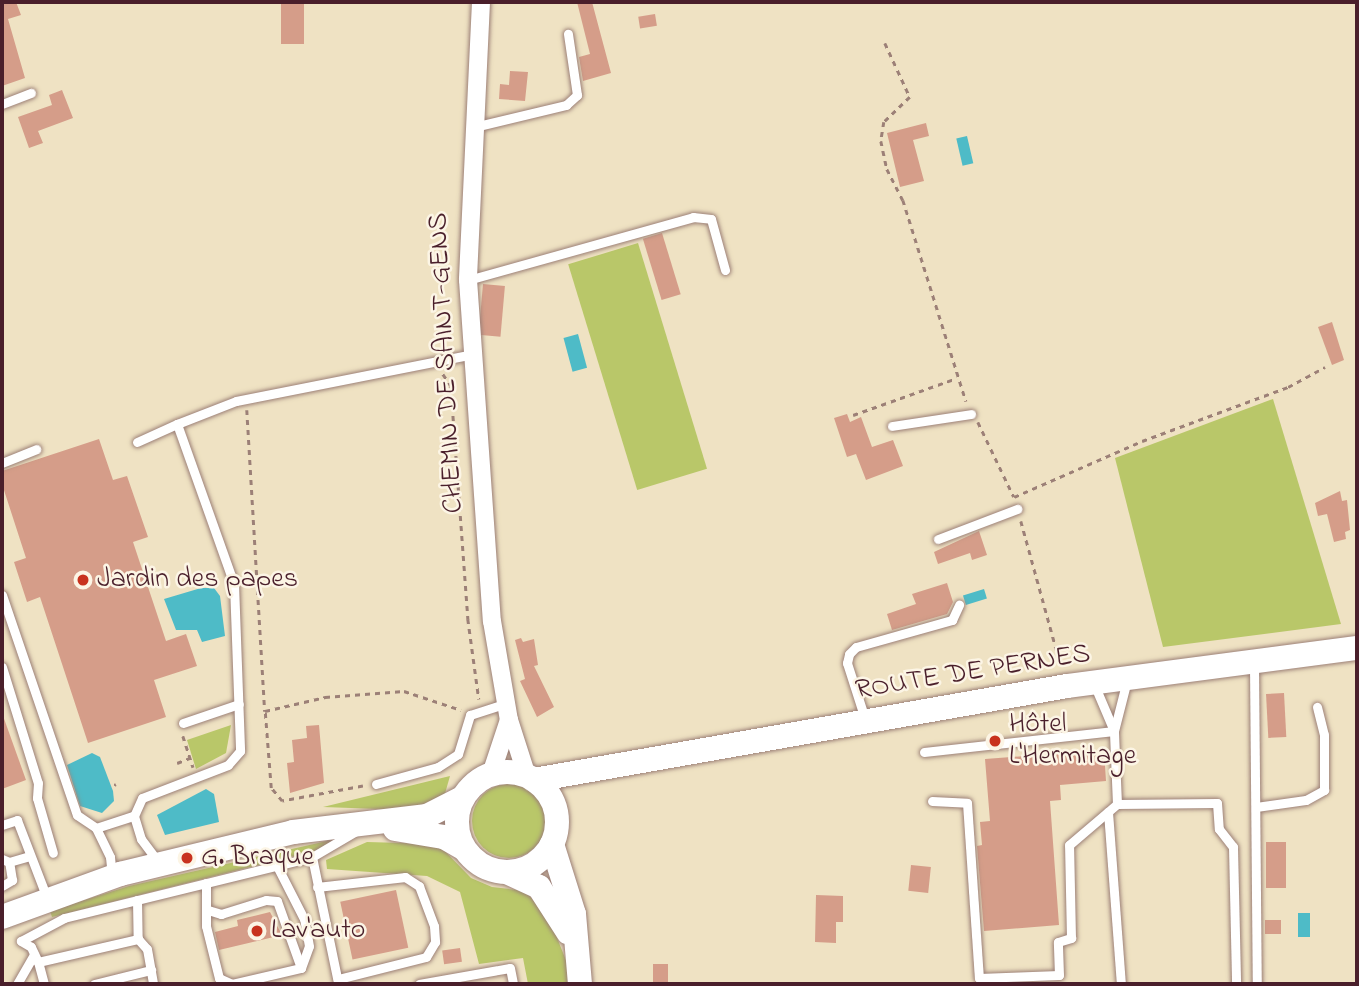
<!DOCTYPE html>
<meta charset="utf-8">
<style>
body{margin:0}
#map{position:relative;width:1359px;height:986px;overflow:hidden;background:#efe2c3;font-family:"Indie Flower",sans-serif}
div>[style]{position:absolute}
.green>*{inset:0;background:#b9c769;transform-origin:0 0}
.round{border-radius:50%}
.water>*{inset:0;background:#4ebbc7;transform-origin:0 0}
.building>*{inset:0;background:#d59d89;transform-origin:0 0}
.path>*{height:2.5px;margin-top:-1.25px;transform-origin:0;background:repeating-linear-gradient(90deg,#9c8077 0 5px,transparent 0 10px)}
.roads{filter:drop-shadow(0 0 2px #9c8077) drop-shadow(0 0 2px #9c8077)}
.lane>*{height:9px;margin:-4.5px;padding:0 4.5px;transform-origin:4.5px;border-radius:4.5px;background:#fff}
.street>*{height:18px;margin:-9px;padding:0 9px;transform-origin:9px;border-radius:9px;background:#fff}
.secondary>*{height:24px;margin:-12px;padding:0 12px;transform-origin:12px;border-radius:12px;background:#fff}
.secondary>.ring{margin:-12px;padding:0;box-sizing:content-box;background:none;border:24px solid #fff;border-radius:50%}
.dots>*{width:19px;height:19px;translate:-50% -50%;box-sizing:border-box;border:4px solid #fcf5e5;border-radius:50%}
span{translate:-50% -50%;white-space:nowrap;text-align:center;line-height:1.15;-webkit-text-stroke:5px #fcf5e5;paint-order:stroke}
.street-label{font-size:28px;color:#4a1f2b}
.poi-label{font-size:28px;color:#4a1f2b}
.left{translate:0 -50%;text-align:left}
.frame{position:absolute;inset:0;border:4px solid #4a1f2b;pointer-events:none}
</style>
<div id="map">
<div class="green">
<i style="left:638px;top:243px;width:236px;height:73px;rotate:73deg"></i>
<i style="clip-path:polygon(1273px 399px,1341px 624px,1163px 647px,1115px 458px)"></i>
<i style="clip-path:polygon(231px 725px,226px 753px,196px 769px,187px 740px)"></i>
<i style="clip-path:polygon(450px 776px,444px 797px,407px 810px,323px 807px)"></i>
<i class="round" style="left:472px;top:784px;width:74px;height:74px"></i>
<i style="clip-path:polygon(336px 839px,322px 849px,52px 917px,50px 911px,129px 886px)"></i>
<i style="clip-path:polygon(367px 842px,438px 844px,471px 878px,492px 887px,526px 891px,552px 925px,567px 963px,568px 984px,528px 984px,523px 958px,479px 964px,460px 892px,427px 876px,327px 869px,326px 860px)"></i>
</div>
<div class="water">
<i style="left:967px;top:136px;width:28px;height:11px;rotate:77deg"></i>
<i style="left:578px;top:334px;width:35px;height:15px;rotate:75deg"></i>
<i style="clip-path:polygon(201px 588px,214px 588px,220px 596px,225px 636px,202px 642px,197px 630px,176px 630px,164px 599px)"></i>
<i style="left:984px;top:589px;width:10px;height:22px;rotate:73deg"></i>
<i style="clip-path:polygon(92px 753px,100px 757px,113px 791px,114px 801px,102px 813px,80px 806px,67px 765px)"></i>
<i style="clip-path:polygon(206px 789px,214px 794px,219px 822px,165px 835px,157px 815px)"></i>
<i style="left:1298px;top:913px;width:12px;height:24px"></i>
</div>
<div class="building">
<i style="clip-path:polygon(2px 2px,16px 2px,21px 15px,8px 19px,25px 78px,2px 86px)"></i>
<i style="left:281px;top:2px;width:23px;height:42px"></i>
<i style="clip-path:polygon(577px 2px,592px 2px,611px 73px,583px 81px,579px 57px,590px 54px)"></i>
<i style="left:655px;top:14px;width:12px;height:17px;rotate:81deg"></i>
<i style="clip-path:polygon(510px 71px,528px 72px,525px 101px,499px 99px,500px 84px,509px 85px)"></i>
<i style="clip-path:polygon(62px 90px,73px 118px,38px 131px,43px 143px,29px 148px,18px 117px,52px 105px,49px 95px)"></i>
<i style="clip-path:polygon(926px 123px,929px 136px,913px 140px,924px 181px,900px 187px,887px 133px)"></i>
<i style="left:662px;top:233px;width:64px;height:20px;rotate:73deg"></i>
<i style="left:483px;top:284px;width:22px;height:51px;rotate:5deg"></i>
<i style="clip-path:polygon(1332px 322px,1344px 360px,1332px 365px,1318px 327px)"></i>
<i style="clip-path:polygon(847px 414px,850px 422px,861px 417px,872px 447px,893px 440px,903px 466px,866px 480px,856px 454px,847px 457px,834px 418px)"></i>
<i style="clip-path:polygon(99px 439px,113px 480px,127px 476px,148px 537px,133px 542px,166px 641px,186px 634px,197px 666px,154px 680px,166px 717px,88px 743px,40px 597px,27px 602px,14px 562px,26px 558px,2px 484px,2px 471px)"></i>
<i style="clip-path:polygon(1340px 491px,1342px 501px,1347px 500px,1350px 530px,1345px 532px,1346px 539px,1334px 542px,1327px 514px,1318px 516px,1315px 503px)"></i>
<i style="clip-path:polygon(979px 531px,987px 555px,972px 560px,970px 553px,938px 564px,934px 552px)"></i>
<i style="clip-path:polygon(947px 583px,953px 602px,947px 614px,892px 630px,887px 614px,916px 604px,912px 594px)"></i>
<i style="clip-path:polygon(521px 638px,523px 642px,534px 639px,538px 665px,534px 666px,554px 707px,537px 717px,520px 681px,525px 679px,515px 640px)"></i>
<i style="left:1284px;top:693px;width:44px;height:18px;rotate:87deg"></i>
<i style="clip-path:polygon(2px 713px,26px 780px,2px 789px)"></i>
<i style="clip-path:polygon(319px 725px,324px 783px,290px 793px,287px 763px,294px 762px,292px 740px,307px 738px,306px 726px)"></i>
<i style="clip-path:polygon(1104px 750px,1106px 781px,1060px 785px,1061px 800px,1050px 801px,1059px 925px,984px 931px,977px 846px,982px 845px,980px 822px,990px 821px,985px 759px)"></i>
<i style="left:1266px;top:842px;width:20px;height:46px"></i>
<i style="left:911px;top:865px;width:20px;height:26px;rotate:6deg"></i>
<i style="left:396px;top:890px;width:59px;height:57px;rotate:78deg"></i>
<i style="clip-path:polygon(816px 895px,843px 896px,843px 922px,836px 922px,836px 943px,815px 942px)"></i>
<i style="clip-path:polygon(270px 912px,282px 935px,219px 950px,215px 932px,238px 926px,237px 920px)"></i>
<i style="left:1265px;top:920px;width:16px;height:14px"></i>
<i style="left:460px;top:948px;width:14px;height:18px;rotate:82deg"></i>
<i style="left:668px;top:964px;width:20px;height:15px;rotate:90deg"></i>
</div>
<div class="path">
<i style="left:885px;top:43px;width:60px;rotate:65.2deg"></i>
<i style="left:910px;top:97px;width:36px;rotate:136deg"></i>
<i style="left:884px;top:122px;width:19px;rotate:99deg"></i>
<i style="left:881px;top:141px;width:29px;rotate:78deg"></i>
<i style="left:887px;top:169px;width:35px;rotate:63deg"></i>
<i style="left:903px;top:200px;width:211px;rotate:72.6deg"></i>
<i style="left:443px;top:374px;width:14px;rotate:56deg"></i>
<i style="left:451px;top:386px;width:234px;rotate:85.8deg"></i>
<i style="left:468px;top:619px;width:81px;rotate:82.2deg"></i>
<i style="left:247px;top:410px;width:302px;rotate:86.6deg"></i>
<i style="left:853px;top:415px;width:110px;rotate:-19.6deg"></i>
<i style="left:978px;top:422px;width:83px;rotate:64.4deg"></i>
<i style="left:1014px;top:497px;width:140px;rotate:-23.6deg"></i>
<i style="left:1142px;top:441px;width:156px;rotate:-20.3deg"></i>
<i style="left:1288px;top:387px;width:42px;rotate:-28.4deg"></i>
<i style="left:1021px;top:521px;width:150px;rotate:74.6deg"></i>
<i style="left:183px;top:736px;width:33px;rotate:72deg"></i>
<i style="left:177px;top:763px;width:14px;rotate:-21deg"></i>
<i style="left:114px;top:785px;width:2px;rotate:-27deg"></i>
<i style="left:363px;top:786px;width:82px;rotate:169.5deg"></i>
<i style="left:282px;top:801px;width:17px;rotate:-130deg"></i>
<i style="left:271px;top:788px;width:77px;rotate:-94.5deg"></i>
<i style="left:265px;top:711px;width:62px;rotate:-13.1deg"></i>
<i style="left:325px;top:697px;width:79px;rotate:-4.3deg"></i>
<i style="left:404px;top:691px;width:60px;rotate:18.4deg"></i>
</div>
<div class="roads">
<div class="lane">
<i style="left:2px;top:104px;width:31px;rotate:-21deg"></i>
<i style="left:474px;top:127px;width:95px;rotate:-13.4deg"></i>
<i style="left:566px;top:105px;width:15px;rotate:-42deg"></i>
<i style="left:577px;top:95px;width:62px;rotate:-98.4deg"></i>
<i style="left:468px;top:280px;width:234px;rotate:-15.6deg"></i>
<i style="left:693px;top:217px;width:18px;rotate:6deg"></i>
<i style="left:711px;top:219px;width:53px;rotate:74.6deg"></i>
<i style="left:177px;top:424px;width:63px;rotate:-21.3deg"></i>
<i style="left:236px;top:401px;width:242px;rotate:-11.2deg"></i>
<i style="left:892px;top:426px;width:80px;rotate:-8.6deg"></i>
<i style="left:137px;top:442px;width:44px;rotate:-24.2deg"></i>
<i style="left:177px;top:424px;width:170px;rotate:70.4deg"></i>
<i style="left:234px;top:584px;width:167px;rotate:87.9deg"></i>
<i style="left:240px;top:751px;width:18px;rotate:131deg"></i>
<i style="left:228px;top:765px;width:92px;rotate:159deg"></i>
<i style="left:142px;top:798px;width:20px;rotate:114deg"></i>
<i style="left:134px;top:816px;width:24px;rotate:73deg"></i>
<i style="left:141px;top:839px;width:30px;rotate:53deg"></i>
<i style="left:2px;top:463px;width:37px;rotate:-22deg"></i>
<i style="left:938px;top:539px;width:85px;rotate:-20.8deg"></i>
<i style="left:2px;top:595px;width:232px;rotate:71.2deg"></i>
<i style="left:77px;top:815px;width:23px;rotate:34deg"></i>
<i style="left:96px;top:828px;width:40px;rotate:-18deg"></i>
<i style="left:1254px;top:665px;width:319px;rotate:89.5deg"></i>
<i style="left:2px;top:667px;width:121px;rotate:72.8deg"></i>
<i style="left:38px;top:783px;width:15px;rotate:94deg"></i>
<i style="left:37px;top:798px;width:57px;rotate:73.8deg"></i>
<i style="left:1094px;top:684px;width:51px;rotate:66.9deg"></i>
<i style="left:865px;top:719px;width:59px;rotate:-107.8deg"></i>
<i style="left:847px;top:663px;width:9px;rotate:-77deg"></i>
<i style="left:849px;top:654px;width:10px;rotate:-45deg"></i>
<i style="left:856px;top:647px;width:100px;rotate:-15.7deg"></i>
<i style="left:952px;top:620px;width:17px;rotate:-65deg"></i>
<i style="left:183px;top:723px;width:59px;rotate:-18.7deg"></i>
<i style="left:924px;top:752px;width:191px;rotate:-6.3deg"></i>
<i style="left:376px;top:784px;width:64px;rotate:-15.3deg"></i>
<i style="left:438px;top:767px;width:24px;rotate:-33deg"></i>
<i style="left:458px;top:754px;width:41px;rotate:-72.9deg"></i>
<i style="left:470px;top:715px;width:39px;rotate:-18deg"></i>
<i style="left:932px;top:801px;width:35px;rotate:3deg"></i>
<i style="left:967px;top:803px;width:175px;rotate:86.1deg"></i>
<i style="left:979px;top:978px;width:80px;rotate:-2.1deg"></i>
<i style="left:1059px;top:975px;width:33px;rotate:-92deg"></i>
<i style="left:1058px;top:942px;width:14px;rotate:-17deg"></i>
<i style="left:1071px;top:938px;width:93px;rotate:-91.2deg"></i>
<i style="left:1069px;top:845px;width:63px;rotate:-40.5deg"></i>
<i style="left:1117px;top:804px;width:73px;rotate:-92.4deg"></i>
<i style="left:1114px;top:731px;width:53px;rotate:-75.7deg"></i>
<i style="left:1117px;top:804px;width:100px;rotate:-0.6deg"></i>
<i style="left:1217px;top:803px;width:26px;rotate:86deg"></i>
<i style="left:1219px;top:829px;width:23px;rotate:52deg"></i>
<i style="left:1233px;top:847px;width:137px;rotate:88.7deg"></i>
<i style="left:1256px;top:807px;width:50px;rotate:-8deg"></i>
<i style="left:1306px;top:800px;width:21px;rotate:-29deg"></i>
<i style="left:1324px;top:790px;width:55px;rotate:-90deg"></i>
<i style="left:1324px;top:735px;width:29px;rotate:-104deg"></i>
<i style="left:1108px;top:812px;width:172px;rotate:85.7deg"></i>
<i style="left:2px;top:825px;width:16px;rotate:-18deg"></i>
<i style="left:17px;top:820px;width:84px;rotate:69deg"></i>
<i style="left:96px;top:828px;width:32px;rotate:64deg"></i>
<i style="left:110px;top:857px;width:18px;rotate:84deg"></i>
<i style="left:312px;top:857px;width:128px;rotate:78.3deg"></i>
<i style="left:2px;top:859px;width:8px;rotate:23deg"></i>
<i style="left:9px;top:862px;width:22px;rotate:-16deg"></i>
<i style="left:206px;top:883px;width:43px;rotate:90deg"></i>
<i style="left:206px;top:926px;width:54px;rotate:76deg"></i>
<i style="left:219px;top:978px;width:14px;rotate:25deg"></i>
<i style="left:232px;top:984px;width:71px;rotate:-13.1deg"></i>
<i style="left:301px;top:968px;width:23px;rotate:-70deg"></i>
<i style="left:309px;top:946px;width:27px;rotate:-100deg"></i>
<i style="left:304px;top:919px;width:59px;rotate:-117deg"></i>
<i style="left:2px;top:886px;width:12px;rotate:-31deg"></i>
<i style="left:12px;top:880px;width:18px;rotate:-99deg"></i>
<i style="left:317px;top:887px;width:89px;rotate:-6.5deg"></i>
<i style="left:405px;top:877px;width:17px;rotate:33deg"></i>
<i style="left:419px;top:886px;width:43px;rotate:69.4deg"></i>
<i style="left:434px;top:926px;width:16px;rotate:86deg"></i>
<i style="left:435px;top:942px;width:17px;rotate:121deg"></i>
<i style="left:426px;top:957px;width:91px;rotate:166deg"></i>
<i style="left:137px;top:900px;width:39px;rotate:89deg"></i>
<i style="left:208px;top:910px;width:14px;rotate:17deg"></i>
<i style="left:221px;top:914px;width:47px;rotate:-17.3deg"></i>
<i style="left:266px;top:900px;width:11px;rotate:5deg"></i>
<i style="left:277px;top:901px;width:71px;rotate:70.3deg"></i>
<i style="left:38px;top:962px;width:17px;rotate:-115deg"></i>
<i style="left:31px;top:947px;width:12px;rotate:-149deg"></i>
<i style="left:21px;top:941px;width:49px;rotate:-28.1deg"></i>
<i style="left:64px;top:918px;width:255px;rotate:-13.8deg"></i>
<i style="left:312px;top:857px;width:51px;rotate:-30.6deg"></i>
<i style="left:17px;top:984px;width:34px;rotate:-60deg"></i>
<i style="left:44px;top:984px;width:23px;rotate:-105deg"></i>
<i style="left:38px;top:962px;width:103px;rotate:-13deg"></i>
<i style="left:138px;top:939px;width:13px;rotate:48deg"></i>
<i style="left:147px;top:949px;width:36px;rotate:80deg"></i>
<i style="left:94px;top:984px;width:59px;rotate:-13.8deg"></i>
<i style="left:419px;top:984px;width:92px;rotate:-10deg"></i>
<i style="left:510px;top:968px;width:16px;rotate:79deg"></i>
</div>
<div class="street">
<i style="left:481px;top:2px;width:278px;rotate:92.7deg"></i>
<i style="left:468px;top:280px;width:342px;rotate:86deg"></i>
<i style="left:492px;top:621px;width:100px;rotate:80.3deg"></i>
<i style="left:509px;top:720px;width:59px;rotate:72.2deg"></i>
<i style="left:491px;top:774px;width:57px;rotate:-71.6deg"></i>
</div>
<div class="secondary">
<i class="ring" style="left:457px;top:772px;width:76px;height:76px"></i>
<i style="left:534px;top:780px;width:541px;rotate:-10deg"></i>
<i style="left:1067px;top:686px;width:292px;rotate:-7.5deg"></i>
<i style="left:395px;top:829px;width:50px;rotate:9.3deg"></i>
<i style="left:444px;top:837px;width:22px;rotate:30deg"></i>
<i style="left:552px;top:844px;width:73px;rotate:72.6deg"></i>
<i style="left:574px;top:914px;width:70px;rotate:85.1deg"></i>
<i style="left:509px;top:873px;width:33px;rotate:25deg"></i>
<i style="left:539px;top:887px;width:54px;rotate:57.2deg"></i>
<i style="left:2px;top:917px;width:126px;rotate:-20deg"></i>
<i style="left:120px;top:874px;width:178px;rotate:-13.6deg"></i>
<i style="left:293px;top:832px;width:135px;rotate:-6.8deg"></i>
<i style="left:427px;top:816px;width:39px;rotate:-27deg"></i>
</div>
</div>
<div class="dots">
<i style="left:83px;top:580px;background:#c8321e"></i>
<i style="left:995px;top:741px;background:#c8321e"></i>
<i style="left:187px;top:858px;background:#c8321e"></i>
<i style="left:257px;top:931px;background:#c8321e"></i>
</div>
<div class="street-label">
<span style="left:447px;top:363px;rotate:-93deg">CHEMIN DE SAINT-GENS</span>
<span style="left:973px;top:673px;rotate:-9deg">ROUTE DE PERNES</span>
</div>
<div class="poi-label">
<span class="left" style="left:97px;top:580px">Jardin des papes</span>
<span class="left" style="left:1009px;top:741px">Hôtel<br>L'Hermitage</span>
<span class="left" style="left:201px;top:858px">G. Braque</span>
<span class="left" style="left:271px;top:931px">Lav'auto</span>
</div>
<div class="frame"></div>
</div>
